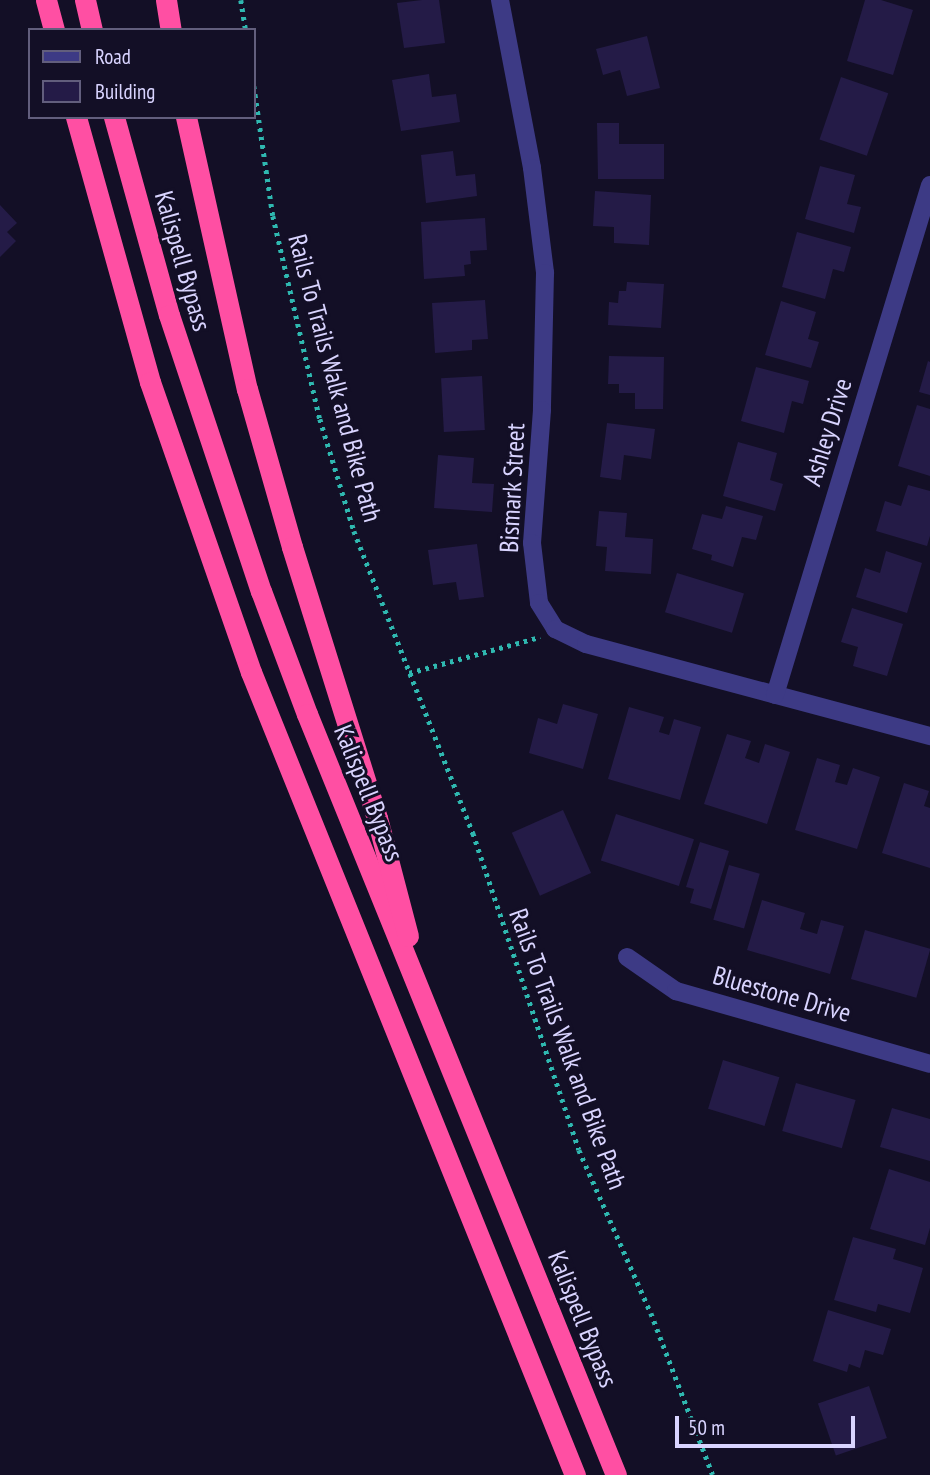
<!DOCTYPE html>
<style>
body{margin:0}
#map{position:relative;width:930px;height:1475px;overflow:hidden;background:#130f26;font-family:"PT Sans Narrow",sans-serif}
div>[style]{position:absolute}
.building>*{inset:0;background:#241b47;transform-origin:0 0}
.path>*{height:4.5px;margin-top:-2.25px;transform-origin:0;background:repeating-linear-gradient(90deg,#2fb8b0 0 3.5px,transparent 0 8.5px)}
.minor>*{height:18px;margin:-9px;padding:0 9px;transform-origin:9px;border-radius:9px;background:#3d3a85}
.highway>*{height:21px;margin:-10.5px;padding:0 10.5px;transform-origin:10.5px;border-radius:10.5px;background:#ff4fa3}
span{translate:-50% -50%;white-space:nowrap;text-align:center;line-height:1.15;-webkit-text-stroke:6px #130f26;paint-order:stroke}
.street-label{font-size:26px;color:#d9d4ff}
.legend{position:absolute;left:28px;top:28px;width:228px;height:91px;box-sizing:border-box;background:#130f26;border:2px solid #625e7d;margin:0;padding:9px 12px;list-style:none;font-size:21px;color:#d9d4ff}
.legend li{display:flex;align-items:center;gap:14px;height:35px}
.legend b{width:35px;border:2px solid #625e7d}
.scale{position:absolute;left:675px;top:1416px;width:180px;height:32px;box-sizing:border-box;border:4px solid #d9d4ff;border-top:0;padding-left:9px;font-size:21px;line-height:24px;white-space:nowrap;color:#d9d4ff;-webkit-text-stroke:5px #130f26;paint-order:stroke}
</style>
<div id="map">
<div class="building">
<i style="clip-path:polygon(422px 0,439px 0,445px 43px,404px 48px,397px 3px)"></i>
<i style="clip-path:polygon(865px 0,881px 0,913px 10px,893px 75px,847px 61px)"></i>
<i style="clip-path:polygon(647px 36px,660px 88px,627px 96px,620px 70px,603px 75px,596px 49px)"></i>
<i style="clip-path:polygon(429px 74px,432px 97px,456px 94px,460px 122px,401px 131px,392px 80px)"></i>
<i style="left:841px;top:77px;width:50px;height:66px;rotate:19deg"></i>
<i style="clip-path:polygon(597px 123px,619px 123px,619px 144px,664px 144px,664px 179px,598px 179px)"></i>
<i style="clip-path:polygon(453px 151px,456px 176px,475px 174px,477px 196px,426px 203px,421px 155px)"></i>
<i style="clip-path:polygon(820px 166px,855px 175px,847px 204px,861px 207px,854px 233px,805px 219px)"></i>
<i style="clip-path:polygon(595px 191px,651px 195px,649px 245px,614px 243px,614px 227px,593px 226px)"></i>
<i style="clip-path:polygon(0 205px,17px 223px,7px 232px,16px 241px,0 257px)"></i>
<i style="clip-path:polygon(485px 218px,487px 250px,470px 251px,471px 264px,464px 265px,465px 276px,424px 279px,421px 222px)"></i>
<i style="clip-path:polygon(797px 232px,851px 247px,844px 272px,833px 269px,825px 299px,782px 287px)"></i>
<i style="clip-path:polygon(627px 282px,664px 284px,661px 328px,608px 325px,609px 302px,618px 303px,619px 291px,626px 291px)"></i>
<i style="clip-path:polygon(485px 300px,488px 339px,472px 340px,472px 350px,435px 353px,432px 303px)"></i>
<i style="clip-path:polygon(781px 301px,816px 312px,808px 339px,819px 342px,811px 368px,765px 355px)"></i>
<i style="clip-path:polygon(609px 356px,664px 357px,663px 409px,635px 409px,635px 393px,619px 393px,619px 384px,608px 384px)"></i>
<i style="clip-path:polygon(928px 361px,930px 362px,930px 395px,919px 392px)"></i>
<i style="clip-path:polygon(756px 367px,809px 381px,803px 404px,792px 401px,784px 433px,741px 421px)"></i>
<i style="left:482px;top:376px;width:54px;height:41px;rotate:87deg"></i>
<i style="clip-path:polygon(917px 405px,930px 409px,930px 476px,898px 466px)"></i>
<i style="clip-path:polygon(607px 423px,655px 429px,651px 459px,624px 455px,621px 480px,600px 477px)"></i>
<i style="clip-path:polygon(738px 442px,777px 453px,770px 480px,783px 484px,775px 511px,723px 496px)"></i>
<i style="clip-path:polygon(438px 455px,474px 458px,472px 483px,494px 484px,492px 512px,434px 508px)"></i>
<i style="clip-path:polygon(908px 485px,930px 491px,930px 536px,927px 546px,876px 531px,885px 501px,901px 506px)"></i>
<i style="clip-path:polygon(726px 506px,763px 516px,756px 540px,742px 537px,733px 567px,711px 560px,712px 555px,692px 549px,702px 514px,722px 519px)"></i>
<i style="clip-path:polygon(599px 511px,627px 513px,625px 537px,653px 539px,651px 574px,605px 571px,607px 547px,596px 546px)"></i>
<i style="clip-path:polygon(477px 544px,484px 597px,459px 600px,456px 582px,433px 585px,428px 550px)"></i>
<i style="clip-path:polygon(886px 551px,922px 563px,907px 613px,856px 597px,865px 568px,880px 573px)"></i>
<i style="left:677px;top:573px;width:70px;height:41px;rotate:17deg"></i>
<i style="clip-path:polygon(852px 608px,903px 624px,887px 676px,853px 666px,858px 647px,841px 642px)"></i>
<i style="clip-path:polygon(563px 704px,598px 714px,583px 769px,529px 753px,538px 718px,557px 724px)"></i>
<i style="clip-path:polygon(629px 707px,664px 717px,659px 732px,669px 735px,674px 719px,701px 727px,680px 800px,608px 779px)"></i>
<i style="clip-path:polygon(727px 734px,751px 741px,745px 758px,759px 763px,765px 744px,790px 752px,767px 824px,704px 804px)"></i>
<i style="clip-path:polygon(817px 758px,840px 765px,835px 782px,847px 785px,853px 768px,880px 777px,857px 849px,795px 830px)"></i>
<i style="clip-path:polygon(904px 783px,929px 791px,924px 806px,930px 808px,930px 868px,882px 853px)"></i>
<i style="left:563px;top:810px;width:69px;height:56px;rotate:66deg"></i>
<i style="left:616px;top:814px;width:82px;height:49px;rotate:18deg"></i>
<i style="clip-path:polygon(700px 842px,729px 851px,711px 909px,690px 903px,694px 889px,686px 887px)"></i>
<i style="left:729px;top:865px;width:32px;height:57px;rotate:16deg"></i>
<i style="clip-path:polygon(762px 900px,805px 913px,800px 929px,817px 934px,821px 920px,844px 926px,830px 974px,747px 950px)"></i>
<i style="left:865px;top:930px;width:68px;height:51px;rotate:16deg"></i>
<i style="left:723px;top:1060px;width:59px;height:51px;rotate:17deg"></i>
<i style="left:796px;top:1083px;width:62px;height:50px;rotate:16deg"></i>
<i style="clip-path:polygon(892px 1108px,930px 1119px,930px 1161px,880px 1147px)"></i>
<i style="clip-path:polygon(889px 1169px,930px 1182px,930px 1228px,925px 1245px,870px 1229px)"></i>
<i style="clip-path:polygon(853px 1237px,896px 1249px,893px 1259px,923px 1268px,910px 1313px,878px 1304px,876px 1312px,834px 1300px)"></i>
<i style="clip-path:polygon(828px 1310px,891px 1329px,883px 1355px,865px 1350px,860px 1368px,849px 1364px,847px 1372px,813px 1361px)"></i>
<i style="left:869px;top:1386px;width:55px;height:54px;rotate:71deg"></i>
</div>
<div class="path">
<i style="left:241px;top:0;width:30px;rotate:81deg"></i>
<i style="left:254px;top:86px;width:131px;rotate:81.7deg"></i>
<i style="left:273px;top:216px;width:208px;rotate:77deg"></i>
<i style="left:320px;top:419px;width:117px;rotate:73.1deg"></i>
<i style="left:354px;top:531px;width:325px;rotate:68.5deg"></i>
<i style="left:473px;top:833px;width:334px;rotate:71.5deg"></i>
<i style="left:579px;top:1150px;width:178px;rotate:66.2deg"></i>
<i style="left:651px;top:1313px;width:173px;rotate:69.1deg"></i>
<i style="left:409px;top:673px;width:136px;rotate:-15.4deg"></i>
</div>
<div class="minor">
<i style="left:500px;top:0;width:171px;rotate:79.2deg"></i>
<i style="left:532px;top:168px;width:106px;rotate:82.9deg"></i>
<i style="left:545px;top:273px;width:137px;rotate:91.3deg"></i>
<i style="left:542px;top:410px;width:133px;rotate:94.3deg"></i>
<i style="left:532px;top:543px;width:60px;rotate:83.3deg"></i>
<i style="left:539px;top:603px;width:31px;rotate:58deg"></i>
<i style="left:555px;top:629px;width:34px;rotate:26deg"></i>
<i style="left:586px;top:644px;width:356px;rotate:15deg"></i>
<i style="left:775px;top:695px;width:533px;rotate:-73.09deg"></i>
<i style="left:627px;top:957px;width:60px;rotate:34.8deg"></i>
<i style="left:676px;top:991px;width:264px;rotate:16deg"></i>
</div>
<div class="highway">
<i style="left:46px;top:0;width:31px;rotate:75deg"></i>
<i style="left:85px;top:0;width:31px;rotate:77deg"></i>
<i style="left:166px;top:0;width:30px;rotate:81deg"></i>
<i style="left:76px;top:117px;width:275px;rotate:74.4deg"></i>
<i style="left:150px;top:382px;width:307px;rotate:70.8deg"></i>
<i style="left:251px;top:672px;width:866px;rotate:68.03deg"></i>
<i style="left:114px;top:117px;width:205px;rotate:74.5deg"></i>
<i style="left:169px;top:315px;width:291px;rotate:71.6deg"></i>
<i style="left:261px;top:591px;width:131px;rotate:69.5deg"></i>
<i style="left:307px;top:714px;width:821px;rotate:67.9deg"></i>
<i style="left:186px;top:117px;width:279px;rotate:77.4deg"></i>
<i style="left:247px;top:389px;width:164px;rotate:74.1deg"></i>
<i style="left:292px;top:547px;width:284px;rotate:72.6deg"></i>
<i style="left:377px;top:818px;width:122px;rotate:75.3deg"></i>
</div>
<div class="street-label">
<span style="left:183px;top:261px;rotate:74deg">Kalispell Bypass</span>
<span style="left:335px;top:378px;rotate:75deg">Rails To Trails Walk and Bike Path</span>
<span style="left:827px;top:432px;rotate:-73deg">Ashley Drive</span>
<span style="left:512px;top:488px;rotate:-87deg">Bismark Street</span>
<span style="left:369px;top:793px;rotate:68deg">Kalispell Bypass</span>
<span style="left:782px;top:994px;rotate:16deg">Bluestone Drive</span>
<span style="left:568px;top:1049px;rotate:70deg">Rails To Trails Walk and Bike Path</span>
<span style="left:583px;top:1319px;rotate:68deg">Kalispell Bypass</span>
</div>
<ul class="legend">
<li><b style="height:9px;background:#3d3a85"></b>Road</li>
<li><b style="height:19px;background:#241b47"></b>Building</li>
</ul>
<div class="scale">50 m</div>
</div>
